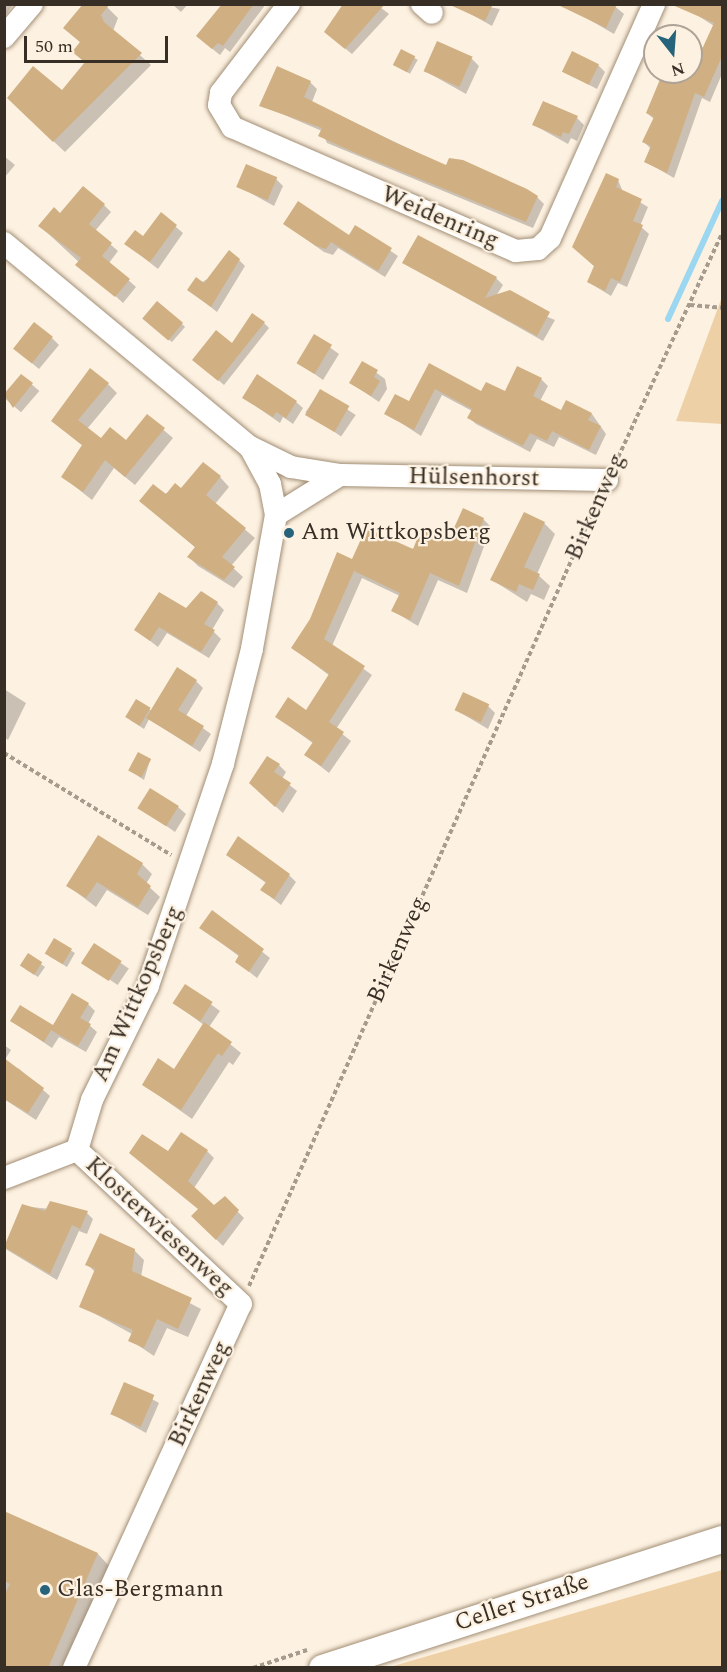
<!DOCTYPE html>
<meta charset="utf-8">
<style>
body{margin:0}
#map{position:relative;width:727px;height:1672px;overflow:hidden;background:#fdf1e1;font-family:Spectral,serif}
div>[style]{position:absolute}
.green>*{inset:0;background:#eed0a7}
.shadow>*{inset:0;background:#0003;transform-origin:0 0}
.stream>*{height:6px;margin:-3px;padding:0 3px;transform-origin:3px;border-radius:3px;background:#9bd7f0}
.building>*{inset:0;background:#d0b083;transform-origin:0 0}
.path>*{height:4px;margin-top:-2px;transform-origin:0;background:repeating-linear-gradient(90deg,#a69c8e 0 4.5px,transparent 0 7.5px)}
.roads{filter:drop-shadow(0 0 2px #a18e75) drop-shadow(0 0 2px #a18e75)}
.minor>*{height:22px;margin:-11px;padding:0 11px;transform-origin:11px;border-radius:11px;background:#fff}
.tertiary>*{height:27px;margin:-13.5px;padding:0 13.5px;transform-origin:13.5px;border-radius:13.5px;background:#fff}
.dots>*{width:16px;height:16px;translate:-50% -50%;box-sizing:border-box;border:3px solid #fdf1e1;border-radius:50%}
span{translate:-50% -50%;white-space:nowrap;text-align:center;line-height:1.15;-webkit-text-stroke:4.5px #fdf1e1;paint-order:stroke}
.street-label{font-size:24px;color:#372f25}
.poi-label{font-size:24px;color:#372f25}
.left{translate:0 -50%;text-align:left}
.frame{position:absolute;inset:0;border:6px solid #372f25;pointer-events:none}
.north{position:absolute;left:643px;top:24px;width:60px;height:60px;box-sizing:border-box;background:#fdf1e1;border:2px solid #aea396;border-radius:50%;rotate:163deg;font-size:16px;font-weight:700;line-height:24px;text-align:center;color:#372f25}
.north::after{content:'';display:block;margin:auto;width:21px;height:27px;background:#26647b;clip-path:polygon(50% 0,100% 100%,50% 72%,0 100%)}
.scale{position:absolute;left:24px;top:36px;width:144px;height:27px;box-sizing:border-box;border:3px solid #372f25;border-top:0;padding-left:8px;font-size:18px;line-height:21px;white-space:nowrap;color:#372f25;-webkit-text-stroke:4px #fdf1e1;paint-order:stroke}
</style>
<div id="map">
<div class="green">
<i style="clip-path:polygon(722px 297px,722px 424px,676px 421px)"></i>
<i style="clip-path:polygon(722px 1570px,722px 1667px,390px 1667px)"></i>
</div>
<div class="shadow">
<i style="clip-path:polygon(4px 4px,13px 4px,4px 18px)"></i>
<i style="clip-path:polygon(172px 4px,188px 4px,181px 12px)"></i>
<i style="clip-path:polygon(225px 4px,266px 4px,230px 52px,225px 48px,220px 55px,205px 43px)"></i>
<i style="clip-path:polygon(376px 4px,389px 14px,352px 54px,332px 38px)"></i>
<i style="clip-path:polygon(473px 4px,500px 9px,492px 26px,469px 13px)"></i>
<i style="clip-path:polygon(612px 4px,624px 14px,614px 34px,576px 12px)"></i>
<i style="clip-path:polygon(722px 4px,722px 74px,710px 102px,702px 98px,674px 178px,646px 162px,650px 148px,644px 142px,654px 119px,647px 113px,684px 89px,678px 72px,691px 72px,691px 53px,704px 48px,714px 26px,697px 15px)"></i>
<i style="clip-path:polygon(107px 7px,118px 18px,113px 31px,151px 65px,65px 152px,19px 109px,62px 92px,86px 64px,74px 52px,81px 43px,65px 28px)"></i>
<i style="left:402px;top:51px;width:18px;height:16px;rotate:29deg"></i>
<i style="clip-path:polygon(472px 59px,479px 66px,466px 94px,425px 71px)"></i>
<i style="clip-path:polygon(598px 65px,605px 72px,597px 89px,564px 72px)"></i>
<i style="clip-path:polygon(310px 82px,317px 89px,312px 102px,447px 167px,537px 197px,544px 204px,533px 228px,327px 143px,322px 131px,261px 105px)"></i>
<i style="clip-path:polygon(577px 118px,584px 125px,577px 141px,571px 138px,568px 144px,534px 125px)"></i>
<i style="clip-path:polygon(4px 156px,15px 165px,4px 178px)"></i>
<i style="clip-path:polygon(276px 179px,283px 186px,274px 206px,238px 186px)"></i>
<i style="clip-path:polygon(618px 180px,623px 192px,648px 207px,640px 226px,649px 234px,627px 287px,618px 283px,611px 296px,588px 282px,595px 267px,581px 254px)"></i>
<i style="clip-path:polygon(104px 205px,111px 212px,95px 231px,118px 251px,109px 263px,136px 287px,123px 303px,40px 226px)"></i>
<i style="clip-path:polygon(162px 215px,183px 233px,158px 269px,126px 244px,143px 238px)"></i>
<i style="clip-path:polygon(285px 224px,349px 238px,356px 227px,398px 256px,385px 277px,338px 248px,333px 255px,324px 252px)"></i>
<i style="clip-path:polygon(239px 260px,245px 266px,217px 312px,189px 290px)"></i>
<i style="clip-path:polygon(404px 263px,496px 278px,503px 285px,496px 296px,555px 320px,543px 341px)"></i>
<i style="clip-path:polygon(147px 322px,182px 324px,185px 327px,172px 342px)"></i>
<i style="clip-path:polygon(264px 323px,269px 328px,224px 385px,199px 364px)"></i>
<i style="clip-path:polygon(314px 336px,339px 354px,323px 380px,299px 363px)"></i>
<i style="clip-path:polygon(52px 338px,59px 345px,39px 369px,22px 355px)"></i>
<i style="clip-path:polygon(363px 363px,385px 379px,387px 389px,379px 402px,351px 383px)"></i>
<i style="clip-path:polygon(430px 365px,482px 393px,505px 393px,541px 379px,548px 386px,540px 401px,561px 412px,592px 414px,606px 434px,596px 455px,559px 437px,554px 447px,537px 439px,530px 452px,476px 424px,469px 418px,472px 411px,442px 395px,421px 436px,386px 413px,409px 403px)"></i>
<i style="left:22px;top:376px;width:23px;height:28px;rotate:41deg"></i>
<i style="clip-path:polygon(108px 384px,117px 393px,87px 429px,101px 441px,126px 442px,147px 416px,173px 438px,135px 485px,114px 468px,92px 500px,63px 477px,83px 446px,62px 429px)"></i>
<i style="left:320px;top:391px;width:43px;height:26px;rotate:34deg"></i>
<i style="clip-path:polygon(244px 398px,296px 402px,303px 408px,293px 424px,283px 417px,280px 423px)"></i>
<i style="clip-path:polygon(220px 477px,229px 487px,215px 504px,255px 538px,231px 566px,243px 577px,234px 588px,198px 566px,189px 557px,196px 548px,141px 501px)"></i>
<i style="clip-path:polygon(483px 519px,491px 527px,467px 593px,438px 580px,418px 626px,393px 611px,400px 596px,362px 578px,332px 646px,372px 675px,336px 729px,351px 741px,329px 773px,306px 755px,314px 744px,277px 717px,306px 712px,330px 676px,293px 648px,353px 561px,449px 541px)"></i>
<i style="clip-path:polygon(544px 523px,555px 534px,537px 574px,550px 586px,544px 600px,531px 594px,527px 602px,492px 580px)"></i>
<i style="clip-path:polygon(217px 603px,224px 610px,212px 630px,221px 639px,209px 658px,167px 633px,158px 647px,136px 630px)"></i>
<i style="clip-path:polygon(196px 681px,203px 688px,186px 716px,211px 734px,200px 752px,149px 719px,144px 729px,130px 720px,137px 701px,152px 711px)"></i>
<i style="clip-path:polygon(4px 689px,26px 703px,8px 740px,4px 737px)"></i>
<i style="clip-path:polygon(488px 706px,495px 713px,488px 729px,456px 710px)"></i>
<i style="clip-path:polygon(150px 760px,144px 780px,129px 770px)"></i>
<i style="clip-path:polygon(279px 765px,286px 772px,282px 779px,297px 791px,283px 813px,258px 791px)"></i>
<i style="clip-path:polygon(139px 807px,178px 807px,186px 814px,175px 832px)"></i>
<i style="clip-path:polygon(228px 855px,289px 875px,296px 882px,281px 905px,262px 890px,266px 883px)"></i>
<i style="clip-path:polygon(142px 864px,152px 874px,146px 884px,160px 897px,148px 915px,107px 890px,96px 907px,68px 886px)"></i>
<i style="clip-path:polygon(212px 912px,270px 958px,257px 978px,237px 962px,240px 957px,201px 928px)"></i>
<i style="clip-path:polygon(54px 940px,75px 953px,67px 967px,49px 956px)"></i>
<i style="left:94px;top:945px;width:42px;height:20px;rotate:34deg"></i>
<i style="clip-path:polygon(28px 955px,45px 967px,38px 977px,25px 969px)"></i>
<i style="clip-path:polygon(186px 986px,220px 1011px,209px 1027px,241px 1053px,233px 1065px,229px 1062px,192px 1119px,144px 1085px,175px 1071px,204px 1025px,174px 1003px)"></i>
<i style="clip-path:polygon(88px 1004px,95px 1011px,88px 1024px,97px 1032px,86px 1052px,59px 1037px,52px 1048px,12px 1021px,53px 1028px)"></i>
<i style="clip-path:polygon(4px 1045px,11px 1050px,4px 1061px)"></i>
<i style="clip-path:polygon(18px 1068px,50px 1096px,36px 1120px,4px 1099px)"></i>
<i style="clip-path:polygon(207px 1151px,214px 1158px,194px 1188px,214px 1207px,224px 1198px,244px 1218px,223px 1246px,193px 1216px,200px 1209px,168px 1153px)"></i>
<i style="clip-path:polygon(22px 1206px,87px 1213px,93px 1219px,87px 1234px,79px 1231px,57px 1280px,4px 1248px)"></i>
<i style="clip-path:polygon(134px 1250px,144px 1260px,141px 1277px,201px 1309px,188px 1337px,167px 1328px,154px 1356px,130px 1340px,132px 1334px,81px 1306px,96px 1273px,87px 1264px)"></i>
<i style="clip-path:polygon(125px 1384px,159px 1403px,146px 1433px,112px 1414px)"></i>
<i style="clip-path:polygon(8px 1515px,98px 1554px,111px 1568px,67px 1668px,4px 1668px)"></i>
</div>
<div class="stream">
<i style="left:668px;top:319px;width:130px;rotate:-65.4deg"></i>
</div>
<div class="building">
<i style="clip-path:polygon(83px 4px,110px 4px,101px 15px,104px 22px,142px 53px,53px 142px,7px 98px,33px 66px,62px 90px,85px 62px,72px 52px,80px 42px,63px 28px)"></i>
<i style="clip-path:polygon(222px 4px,254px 4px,223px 46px,218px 43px,212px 49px,196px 36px)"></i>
<i style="clip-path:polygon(343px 4px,385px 4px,345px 49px,324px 32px)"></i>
<i style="clip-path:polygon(448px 4px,493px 4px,485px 21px)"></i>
<i style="clip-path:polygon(556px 4px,617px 4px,606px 28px)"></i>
<i style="clip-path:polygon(670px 4px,723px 4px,723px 54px,704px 97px,695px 93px,667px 173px,644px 162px,651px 146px,642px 142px,654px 117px,646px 113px,661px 77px,691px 72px,691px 52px,703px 47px,714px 23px)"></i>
<i style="left:437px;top:41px;width:39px;height:33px;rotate:24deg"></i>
<i style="left:401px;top:49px;width:16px;height:18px;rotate:27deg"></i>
<i style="left:572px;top:51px;width:30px;height:23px;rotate:26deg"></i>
<i style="clip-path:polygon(277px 66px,311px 81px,304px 97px,394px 142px,446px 165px,449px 158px,463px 160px,527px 189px,538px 196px,526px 222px,358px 154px,318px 136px,322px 128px,259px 106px)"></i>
<i style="clip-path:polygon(543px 101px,578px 116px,569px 134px,563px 132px,561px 137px,532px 125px)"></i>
<i style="left:246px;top:164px;width:34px;height:25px;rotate:23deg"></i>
<i style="clip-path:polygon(606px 173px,619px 179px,616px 187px,642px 199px,633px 221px,643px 225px,620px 282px,611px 278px,605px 291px,587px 282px,594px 266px,572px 247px)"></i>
<i style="clip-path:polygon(83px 186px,105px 204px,89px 224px,112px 243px,102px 256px,130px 279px,115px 297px,75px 265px,81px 258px,38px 226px,54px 207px,60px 213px)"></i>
<i style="clip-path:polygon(298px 201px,349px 235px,355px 225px,392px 248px,378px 271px,331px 242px,326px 249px,316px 246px,283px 224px)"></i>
<i style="clip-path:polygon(161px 212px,177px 225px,150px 262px,124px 244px,135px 230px,143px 236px)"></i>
<i style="clip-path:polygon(418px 235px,497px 277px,485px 298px,510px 290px,550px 312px,537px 336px,402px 263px)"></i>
<i style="clip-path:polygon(229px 250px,240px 259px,211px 307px,187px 290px,196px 277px,204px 283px)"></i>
<i style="left:157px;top:301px;width:34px;height:23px;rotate:40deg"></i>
<i style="clip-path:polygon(252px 313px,265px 322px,218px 381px,192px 360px,216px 330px,232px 343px)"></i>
<i style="left:34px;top:322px;width:24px;height:34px;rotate:38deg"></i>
<i style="left:314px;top:334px;width:21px;height:34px;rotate:31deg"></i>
<i style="clip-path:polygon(362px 361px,378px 370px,374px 377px,380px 381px,371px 396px,349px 383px)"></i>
<i style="clip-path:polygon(429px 363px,481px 391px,486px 382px,505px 391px,517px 366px,542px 378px,533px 396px,561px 410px,566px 400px,592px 413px,588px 420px,601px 426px,589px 450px,552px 431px,547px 441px,530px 433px,523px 446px,467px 418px,472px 409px,435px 389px,414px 430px,384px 414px,395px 394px,409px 401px)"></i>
<i style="clip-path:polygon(90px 368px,109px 383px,78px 420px,101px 438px,110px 427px,126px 440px,147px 414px,165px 428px,125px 477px,105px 460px,83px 492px,61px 477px,82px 445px,51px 421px)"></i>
<i style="clip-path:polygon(21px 374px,33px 383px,13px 408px,4px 394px)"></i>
<i style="clip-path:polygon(257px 374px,297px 401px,286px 418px,276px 412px,273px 417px,242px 398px)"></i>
<i style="left:320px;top:389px;width:34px;height:30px;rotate:30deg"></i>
<i style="clip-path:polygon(203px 462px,221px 476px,206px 495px,246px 528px,222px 557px,235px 567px,224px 580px,187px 557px,195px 547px,139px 501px,153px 484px,166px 494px,175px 483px,181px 488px)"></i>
<i style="clip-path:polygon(463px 508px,484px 518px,459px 586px,430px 573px,410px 620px,391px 611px,400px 593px,354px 571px,324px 639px,365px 666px,329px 722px,344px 732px,321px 766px,304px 755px,313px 742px,275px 717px,288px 697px,306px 710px,329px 674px,291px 648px,310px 619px,337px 552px,352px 559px,366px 528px,413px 549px,422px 527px,449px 539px)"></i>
<i style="clip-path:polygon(524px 512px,545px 522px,524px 567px,540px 574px,533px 590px,519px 584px,516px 592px,490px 580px)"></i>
<i style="clip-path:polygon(201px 591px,218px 602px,204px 624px,215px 630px,201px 652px,159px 627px,150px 641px,134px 630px,159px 592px,186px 608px)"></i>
<i style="clip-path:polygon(177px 667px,197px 680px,178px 710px,204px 726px,192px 746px,146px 718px)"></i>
<i style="left:463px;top:692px;width:29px;height:20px;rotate:25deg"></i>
<i style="left:136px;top:699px;width:17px;height:21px;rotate:31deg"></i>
<i style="left:138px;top:752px;width:15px;height:21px;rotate:28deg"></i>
<i style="clip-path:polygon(267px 756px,280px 764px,274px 772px,291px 783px,275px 807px,249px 783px)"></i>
<i style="left:150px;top:788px;width:34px;height:24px;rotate:32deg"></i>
<i style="clip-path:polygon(98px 835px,143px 863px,137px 874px,151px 886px,138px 907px,97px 882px,86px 898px,66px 886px)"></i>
<i style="clip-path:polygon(238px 836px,290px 874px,274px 899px,260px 890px,266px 882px,226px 855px)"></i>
<i style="clip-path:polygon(212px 910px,264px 949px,249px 972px,235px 962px,239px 955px,199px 928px)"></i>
<i style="left:54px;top:938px;width:21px;height:18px;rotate:31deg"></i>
<i style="left:94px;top:943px;width:33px;height:24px;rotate:33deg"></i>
<i style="left:28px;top:953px;width:17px;height:15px;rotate:33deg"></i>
<i style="left:185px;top:984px;width:33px;height:23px;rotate:33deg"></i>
<i style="clip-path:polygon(72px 993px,89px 1003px,80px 1018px,91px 1024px,78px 1046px,51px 1030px,44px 1042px,10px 1021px,20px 1005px,53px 1025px)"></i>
<i style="clip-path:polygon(204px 1022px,232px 1042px,222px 1056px,218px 1053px,181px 1110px,142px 1085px,158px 1058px,174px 1069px)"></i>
<i style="clip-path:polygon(4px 1058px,44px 1088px,28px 1113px,4px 1099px)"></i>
<i style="clip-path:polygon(181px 1132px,208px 1150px,188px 1181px,214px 1205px,225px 1196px,239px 1210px,216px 1240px,191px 1216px,198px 1209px,129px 1153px,142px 1134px,168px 1151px)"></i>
<i style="clip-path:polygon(50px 1201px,88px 1211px,80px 1229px,72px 1225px,50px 1274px,4px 1247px,22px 1204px,45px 1211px)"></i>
<i style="clip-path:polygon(100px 1233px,135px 1249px,132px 1271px,192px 1298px,178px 1329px,157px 1319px,144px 1348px,128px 1341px,133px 1330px,79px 1307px,95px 1269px,85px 1265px)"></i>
<i style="left:124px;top:1382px;width:33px;height:35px;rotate:23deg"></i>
<i style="clip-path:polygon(4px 1511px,98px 1553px,48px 1668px,4px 1668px,4px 1596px,10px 1584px,4px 1581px)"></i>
</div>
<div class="path">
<i style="left:690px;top:305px;width:32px;rotate:5deg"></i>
<i style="left:615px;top:464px;width:254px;rotate:-65.1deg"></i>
<i style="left:4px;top:753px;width:196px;rotate:31.4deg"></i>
<i style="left:249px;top:1286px;width:862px;rotate:-66.05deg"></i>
<i style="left:253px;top:1668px;width:57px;rotate:-18.4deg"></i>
</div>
<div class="roads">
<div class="minor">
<i style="left:289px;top:4px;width:112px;rotate:127.4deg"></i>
<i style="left:221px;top:93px;width:12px;rotate:99deg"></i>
<i style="left:219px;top:105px;width:26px;rotate:59deg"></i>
<i style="left:232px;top:127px;width:310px;rotate:23.6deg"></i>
<i style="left:516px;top:251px;width:22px;rotate:-5deg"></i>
<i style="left:538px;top:249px;width:16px;rotate:-43deg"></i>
<i style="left:550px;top:238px;width:256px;rotate:-66deg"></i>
<i style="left:422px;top:4px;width:13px;rotate:42deg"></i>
<i style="left:4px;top:37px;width:43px;rotate:-49.7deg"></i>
<i style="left:4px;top:243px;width:320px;rotate:39.7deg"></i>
<i style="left:250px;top:447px;width:42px;rotate:61.6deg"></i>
<i style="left:270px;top:484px;width:32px;rotate:79deg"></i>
<i style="left:276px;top:515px;width:136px;rotate:100.2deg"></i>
<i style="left:252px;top:649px;width:119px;rotate:104.2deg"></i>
<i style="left:223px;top:764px;width:234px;rotate:108.7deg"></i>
<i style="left:148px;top:986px;width:127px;rotate:116.2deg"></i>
<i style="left:92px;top:1100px;width:52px;rotate:106.7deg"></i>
<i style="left:77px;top:1150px;width:78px;rotate:159deg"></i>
<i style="left:250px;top:447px;width:46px;rotate:26deg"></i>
<i style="left:291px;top:467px;width:50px;rotate:9.3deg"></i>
<i style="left:340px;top:475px;width:75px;rotate:148deg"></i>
<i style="left:340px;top:475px;width:267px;rotate:1.1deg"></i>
<i style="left:74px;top:1668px;width:400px;rotate:-65.4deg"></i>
<i style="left:241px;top:1304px;width:225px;rotate:-136.8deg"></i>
</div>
<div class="tertiary">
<i style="left:322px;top:1668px;width:420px;rotate:-17.9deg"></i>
</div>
</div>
<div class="dots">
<i style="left:289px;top:533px;background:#26647b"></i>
<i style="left:45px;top:1590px;background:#26647b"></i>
</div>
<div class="street-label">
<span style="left:440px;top:218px;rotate:23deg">Weidenring</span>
<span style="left:474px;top:478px;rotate:1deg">Hülsenhorst</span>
<span style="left:596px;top:507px;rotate:-66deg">Birkenweg</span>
<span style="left:398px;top:950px;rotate:-66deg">Birkenweg</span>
<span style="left:138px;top:994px;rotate:-66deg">Am Wittkopsberg</span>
<span style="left:159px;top:1227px;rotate:43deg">Klosterwiesenweg</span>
<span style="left:200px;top:1394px;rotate:-65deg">Birkenweg</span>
<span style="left:522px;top:1603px;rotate:-18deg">Celler Straße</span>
</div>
<div class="poi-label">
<span class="left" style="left:301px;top:533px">Am Wittkopsberg</span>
<span class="left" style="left:57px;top:1590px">Glas-Bergmann</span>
</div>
<div class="frame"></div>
<div class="north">N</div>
<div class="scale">50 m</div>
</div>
